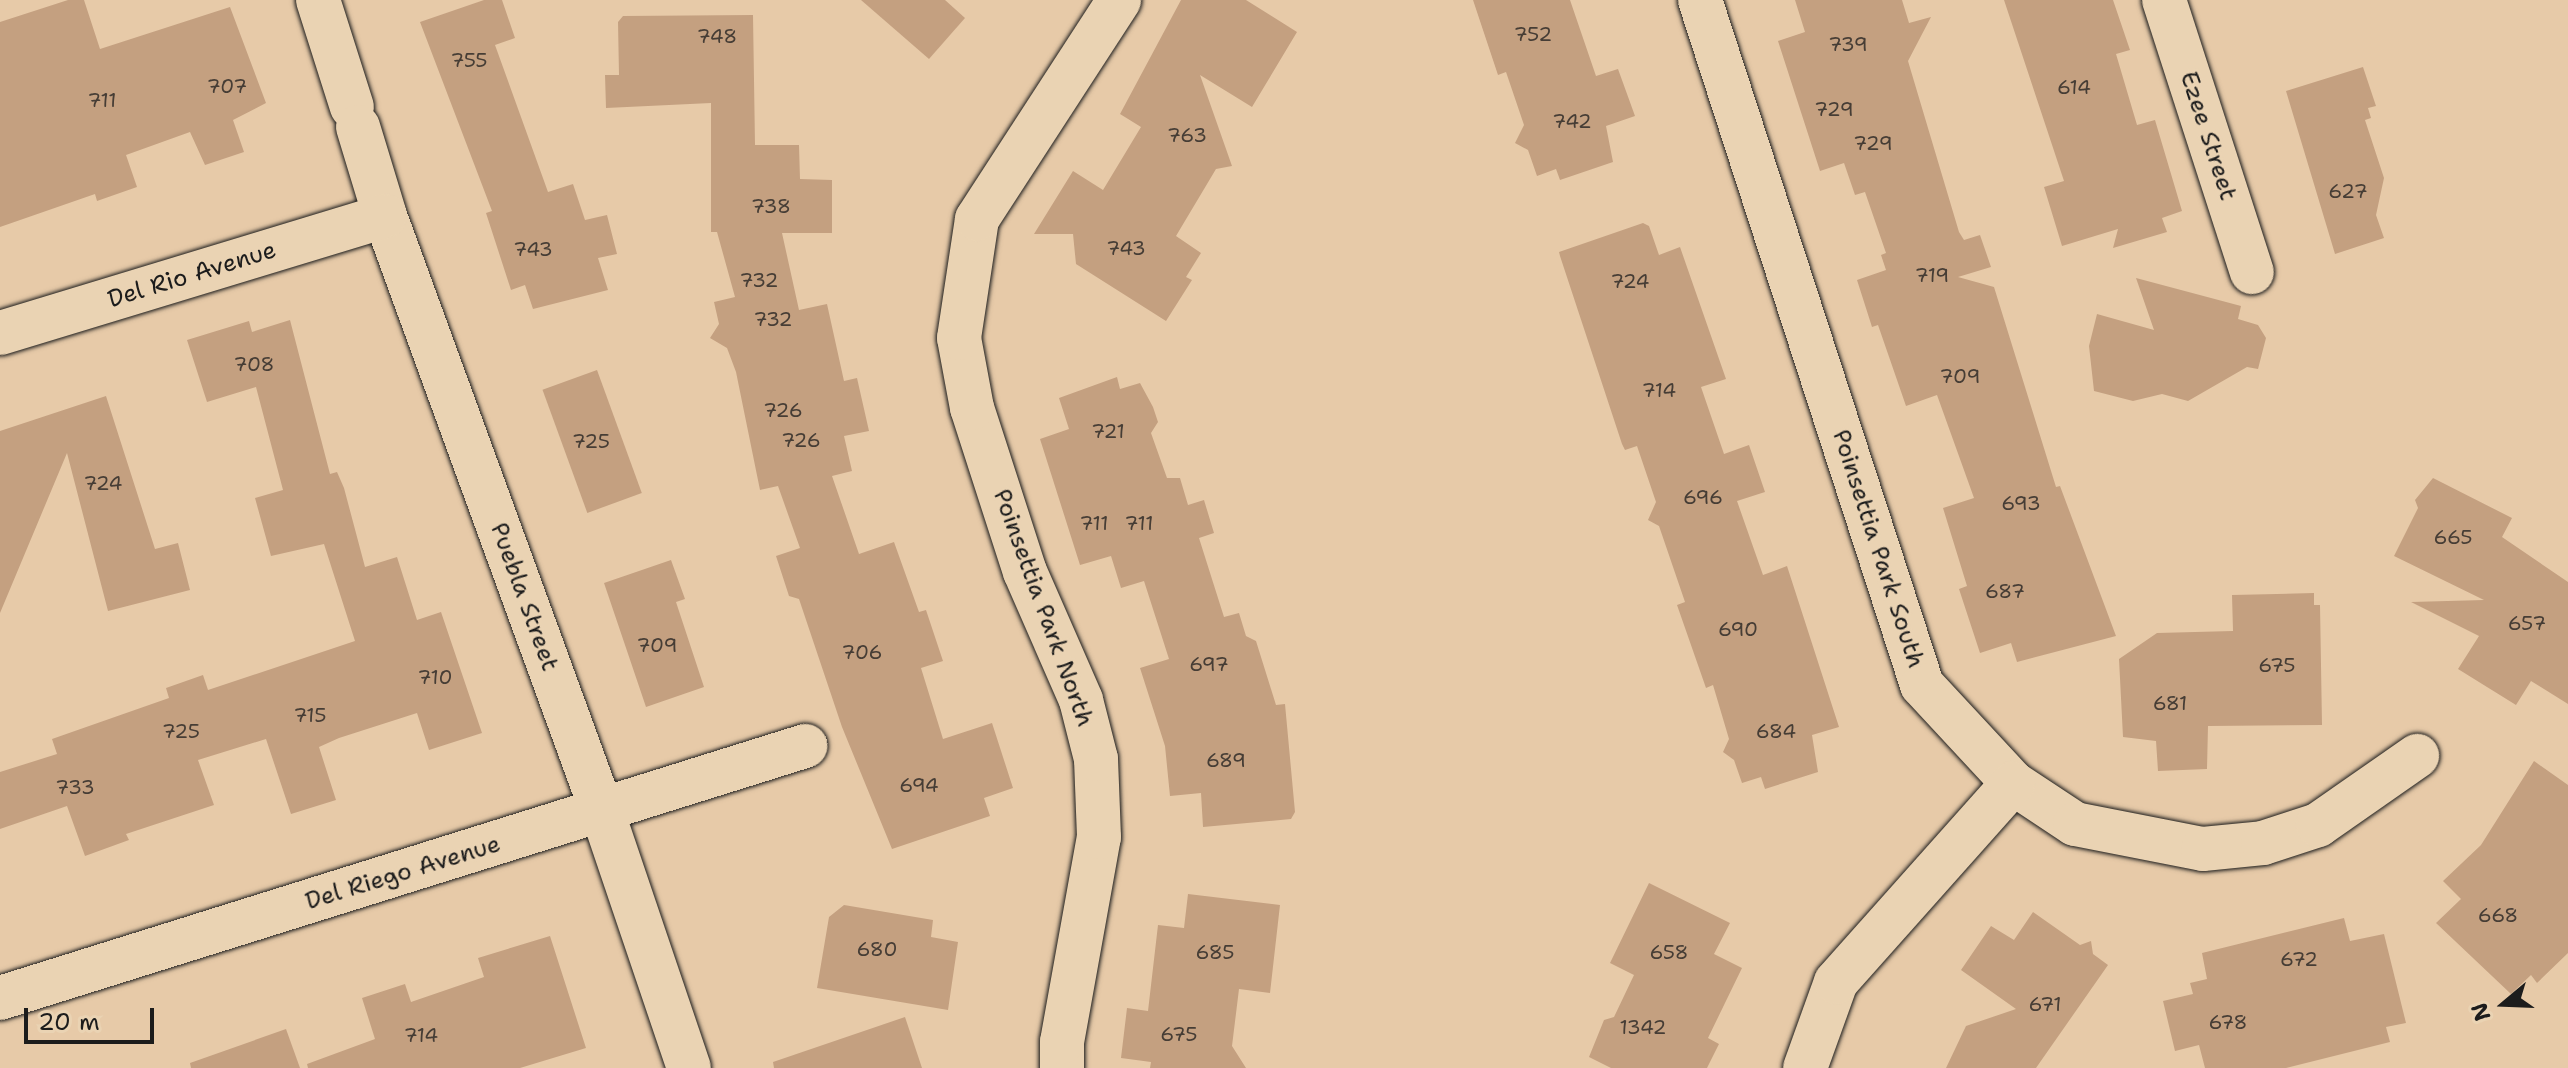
<!DOCTYPE html>
<style>
body{margin:0}
#map{position:relative;width:2568px;height:1068px;overflow:hidden;background:#e7caa8;font-family:"Shantell Sans",sans-serif}
div>[style]{position:absolute}
.building>*{inset:0;background:#c4a080;transform-origin:0 0}
.roads{filter:drop-shadow(0 0 2px #1c1c1c) drop-shadow(0 0 2px #1c1c1c)}
.street>*{height:44px;margin:-22px;padding:0 22px;transform-origin:22px;border-radius:22px;background:#ead3b3}
span{translate:-50% -50%;white-space:nowrap;text-align:center;line-height:1.15;-webkit-text-stroke:6px #ead3b3;paint-order:stroke}
.number-label{font-size:20px;color:#463d35}
.number-label span{-webkit-text-stroke-width:0}
.street-label{font-size:24px;color:#1c1c1c}
.north{position:absolute;left:2464px;top:964px;width:80px;height:80px;-webkit-text-stroke:6px #ead3b3;paint-order:stroke;rotate:251deg;font-size:22px;font-weight:700;line-height:32px;text-align:center;color:#1c1c1c}
.north::after{content:'';display:block;margin:auto;width:28px;height:36px;background:#1c1c1c;clip-path:polygon(50% 0,100% 100%,50% 72%,0 100%)}
.scale{position:absolute;left:24px;top:1008px;width:130px;height:36px;box-sizing:border-box;border:4px solid #1c1c1c;border-top:0;padding-left:10px;font-size:24px;line-height:28px;white-space:nowrap;color:#1c1c1c;-webkit-text-stroke:6px #ead3b3;paint-order:stroke}
</style>
<div id="map">
<div class="building">
<i style="clip-path:polygon(68px 0,84px 0,100px 49px,230px 7px,266px 103px,233px 120px,244px 152px,205px 165px,190px 132px,126px 155px,137px 187px,97px 201px,95px 194px,0 227px,0 22px)"></i>
<i style="clip-path:polygon(484px 0,502px 0,515px 38px,495px 45px,548px 192px,573px 184px,585px 220px,607px 215px,617px 254px,598px 258px,608px 290px,533px 309px,525px 285px,511px 290px,486px 213px,492px 211px,420px 22px)"></i>
<i style="clip-path:polygon(861px 0,945px 0,965px 18px,929px 59px)"></i>
<i style="clip-path:polygon(1181px 0,1246px 0,1297px 32px,1252px 107px,1200px 75px,1232px 166px,1216px 169px,1176px 236px,1201px 253px,1186px 277px,1192px 280px,1166px 321px,1076px 264px,1073px 234px,1034px 234px,1073px 171px,1103px 190px,1141px 127px,1120px 114px)"></i>
<i style="clip-path:polygon(1473px 0,1570px 0,1596px 76px,1618px 69px,1635px 116px,1606px 126px,1613px 162px,1560px 180px,1556px 169px,1537px 176px,1528px 150px,1515px 143px,1524px 125px,1506px 72px,1498px 75px)"></i>
<i style="clip-path:polygon(1795px 0,1902px 0,1909px 23px,1931px 17px,1908px 61px,1959px 232px,1964px 240px,1980px 235px,1991px 267px,1958px 277px,1994px 287px,2056px 487px,2060px 486px,2116px 636px,2017px 662px,2011px 643px,1980px 653px,1959px 589px,1967px 586px,1943px 508px,1974px 498px,1937px 395px,1906px 406px,1878px 325px,1872px 327px,1857px 280px,1886px 270px,1881px 255px,1886px 253px,1865px 192px,1855px 195px,1844px 163px,1820px 171px,1778px 41px,1805px 32px)"></i>
<i style="clip-path:polygon(2004px 0,2113px 0,2130px 50px,2116px 54px,2137px 125px,2155px 120px,2182px 211px,2162px 218px,2167px 232px,2113px 248px,2118px 229px,2062px 246px,2044px 187px,2064px 181px)"></i>
<i style="clip-path:polygon(753px 15px,755px 145px,799px 145px,800px 179px,832px 180px,832px 233px,782px 233px,799px 310px,827px 304px,844px 381px,857px 378px,869px 431px,844px 436px,852px 471px,832px 476px,859px 554px,894px 542px,919px 612px,926px 610px,943px 661px,921px 668px,943px 739px,992px 723px,1013px 788px,984px 798px,990px 816px,892px 849px,842px 727px,799px 599px,789px 596px,776px 556px,800px 548px,778px 486px,760px 490px,736px 372px,727px 348px,710px 338px,719px 324px,714px 302px,735px 297px,717px 232px,711px 232px,711px 103px,606px 108px,605px 75px,619px 75px,618px 22px,623px 16px)"></i>
<i style="clip-path:polygon(2363px 67px,2376px 106px,2368px 108px,2371px 118px,2365px 120px,2384px 178px,2376px 215px,2384px 238px,2335px 254px,2286px 91px)"></i>
<i style="clip-path:polygon(1643px 223px,1649px 226px,1659px 255px,1680px 247px,1726px 379px,1701px 387px,1724px 454px,1749px 445px,1765px 492px,1737px 501px,1763px 575px,1787px 566px,1839px 727px,1812px 735px,1818px 772px,1765px 789px,1761px 777px,1742px 783px,1734px 760px,1723px 752px,1729px 739px,1713px 685px,1706px 688px,1677px 605px,1685px 602px,1659px 526px,1648px 520px,1656px 502px,1637px 446px,1625px 450px,1622px 444px,1560px 256px,1559px 252px)"></i>
<i style="clip-path:polygon(2136px 278px,2241px 306px,2238px 319px,2258px 325px,2266px 338px,2258px 369px,2247px 367px,2188px 401px,2162px 394px,2133px 401px,2094px 391px,2089px 346px,2097px 314px,2154px 330px)"></i>
<i style="clip-path:polygon(290px 320px,330px 474px,337px 472px,344px 488px,365px 567px,397px 557px,417px 620px,441px 612px,482px 733px,429px 750px,417px 713px,339px 738px,319px 747px,336px 800px,291px 814px,266px 739px,198px 760px,214px 805px,126px 834px,129px 840px,85px 856px,67px 806px,0 829px,0 772px,57px 754px,52px 739px,169px 698px,166px 688px,203px 675px,208px 690px,355px 641px,324px 544px,271px 556px,255px 498px,283px 490px,256px 387px,207px 402px,187px 340px,249px 321px,252px 332px)"></i>
<i style="left:597px;top:370px;width:131px;height:58px;rotate:70deg"></i>
<i style="clip-path:polygon(1117px 377px,1120px 389px,1140px 383px,1153px 407px,1158px 422px,1151px 433px,1167px 478px,1180px 478px,1188px 505px,1204px 500px,1214px 533px,1199px 538px,1224px 617px,1239px 613px,1246px 636px,1256px 641px,1276px 705px,1285px 704px,1295px 812px,1291px 819px,1203px 827px,1201px 793px,1170px 796px,1165px 746px,1140px 668px,1169px 659px,1144px 581px,1121px 588px,1111px 556px,1080px 565px,1040px 439px,1069px 429px,1059px 398px)"></i>
<i style="clip-path:polygon(106px 396px,155px 549px,178px 543px,190px 590px,108px 611px,67px 453px,0 613px,0 431px)"></i>
<i style="clip-path:polygon(2433px 478px,2512px 518px,2502px 537px,2568px 582px,2568px 704px,2531px 681px,2516px 705px,2458px 669px,2479px 636px,2411px 602px,2484px 600px,2394px 556px,2418px 508px,2415px 500px)"></i>
<i style="clip-path:polygon(671px 560px,685px 599px,676px 602px,704px 687px,646px 707px,604px 583px)"></i>
<i style="clip-path:polygon(2314px 593px,2314px 605px,2320px 605px,2322px 725px,2208px 726px,2207px 769px,2158px 771px,2156px 741px,2123px 737px,2119px 659px,2157px 633px,2233px 631px,2232px 595px)"></i>
<i style="clip-path:polygon(2534px 761px,2568px 785px,2568px 953px,2537px 983px,2531px 975px,2511px 994px,2436px 923px,2461px 899px,2443px 881px,2481px 845px)"></i>
<i style="clip-path:polygon(1649px 883px,1730px 923px,1714px 954px,1742px 968px,1708px 1038px,1719px 1044px,1707px 1068px,1611px 1068px,1589px 1057px,1604px 1020px,1614px 1017px,1634px 975px,1610px 963px)"></i>
<i style="clip-path:polygon(1188px 894px,1280px 905px,1270px 993px,1239px 989px,1232px 1046px,1246px 1068px,1150px 1068px,1151px 1062px,1121px 1058px,1127px 1008px,1148px 1011px,1158px 925px,1184px 928px)"></i>
<i style="clip-path:polygon(844px 905px,933px 920px,931px 937px,958px 942px,948px 1010px,817px 988px,829px 917px)"></i>
<i style="clip-path:polygon(2033px 912px,2080px 945px,2091px 941px,2093px 954px,2108px 965px,2036px 1068px,1946px 1068px,1966px 1026px,2016px 1009px,1961px 970px,1991px 926px,2014px 940px)"></i>
<i style="clip-path:polygon(2344px 918px,2350px 941px,2384px 934px,2406px 1023px,2386px 1027px,2390px 1042px,2286px 1068px,2205px 1068px,2199px 1045px,2175px 1051px,2163px 1001px,2193px 994px,2190px 983px,2207px 979px,2202px 953px)"></i>
<i style="clip-path:polygon(550px 936px,586px 1048px,520px 1068px,308px 1068px,307px 1064px,375px 1039px,362px 998px,405px 984px,411px 1002px,484px 977px,478px 958px)"></i>
<i style="clip-path:polygon(905px 1017px,922px 1068px,774px 1068px,773px 1062px)"></i>
<i style="clip-path:polygon(286px 1029px,300px 1068px,191px 1068px,190px 1063px)"></i>
</div>
<div class="roads">
<div class="street">
<i style="left:318px;top:0;width:112px;rotate:72.4deg"></i>
<i style="left:1700px;top:0;width:720px;rotate:72.04deg"></i>
<i style="left:1922px;top:685px;width:134px;rotate:47.1deg"></i>
<i style="left:2013px;top:783px;width:74px;rotate:33.5deg"></i>
<i style="left:2075px;top:824px;width:130px;rotate:11.1deg"></i>
<i style="left:2203px;top:849px;width:60px;rotate:-5.7deg"></i>
<i style="left:2263px;top:843px;width:58px;rotate:-18.1deg"></i>
<i style="left:2318px;top:825px;width:121px;rotate:-34.9deg"></i>
<i style="left:2164px;top:0;width:286px;rotate:72.1deg"></i>
<i style="left:358px;top:127px;width:93px;rotate:73.1deg"></i>
<i style="left:385px;top:216px;width:633px;rotate:69.96deg"></i>
<i style="left:602px;top:811px;width:271px;rotate:71.3deg"></i>
<i style="left:0;top:333px;width:402px;rotate:-16.9deg"></i>
<i style="left:0;top:998px;width:844px;rotate:-17.38deg"></i>
<i style="left:1062px;top:1068px;width:26px;rotate:-90deg"></i>
<i style="left:1062px;top:1042px;width:208px;rotate:-79.8deg"></i>
<i style="left:1099px;top:837px;width:78px;rotate:-92.2deg"></i>
<i style="left:1096px;top:759px;width:61px;rotate:-104.3deg"></i>
<i style="left:1081px;top:700px;width:140px;rotate:-113.6deg"></i>
<i style="left:1025px;top:572px;width:172px;rotate:-107.9deg"></i>
<i style="left:972px;top:408px;width:71px;rotate:-100.5deg"></i>
<i style="left:959px;top:338px;width:120px;rotate:-81.4deg"></i>
<i style="left:977px;top:219px;width:261px;rotate:-57deg"></i>
<i style="left:1805px;top:1068px;width:91px;rotate:-70.2deg"></i>
<i style="left:1836px;top:982px;width:266px;rotate:-48.3deg"></i>
</div>
</div>
<div class="number-label">
<span style="left:1533px;top:34px">752</span>
<span style="left:717px;top:36px">748</span>
<span style="left:1848px;top:44px">739</span>
<span style="left:469px;top:60px">755</span>
<span style="left:227px;top:86px">707</span>
<span style="left:2074px;top:87px">614</span>
<span style="left:102px;top:100px">711</span>
<span style="left:1834px;top:109px">729</span>
<span style="left:1572px;top:121px">742</span>
<span style="left:1187px;top:135px">763</span>
<span style="left:1873px;top:143px">729</span>
<span style="left:2348px;top:191px">627</span>
<span style="left:771px;top:206px">738</span>
<span style="left:1126px;top:248px">743</span>
<span style="left:533px;top:249px">743</span>
<span style="left:1932px;top:275px">719</span>
<span style="left:759px;top:280px">732</span>
<span style="left:1630px;top:281px">724</span>
<span style="left:773px;top:319px">732</span>
<span style="left:254px;top:364px">708</span>
<span style="left:1960px;top:376px">709</span>
<span style="left:1659px;top:390px">714</span>
<span style="left:783px;top:410px">726</span>
<span style="left:1108px;top:431px">721</span>
<span style="left:801px;top:440px">726</span>
<span style="left:591px;top:441px">725</span>
<span style="left:103px;top:483px">724</span>
<span style="left:1703px;top:497px">696</span>
<span style="left:2021px;top:503px">693</span>
<span style="left:1094px;top:523px">711</span>
<span style="left:1139px;top:523px">711</span>
<span style="left:2453px;top:537px">665</span>
<span style="left:2005px;top:591px">687</span>
<span style="left:2527px;top:623px">657</span>
<span style="left:1738px;top:629px">690</span>
<span style="left:657px;top:645px">709</span>
<span style="left:862px;top:652px">706</span>
<span style="left:1209px;top:664px">697</span>
<span style="left:2277px;top:665px">675</span>
<span style="left:435px;top:677px">710</span>
<span style="left:2170px;top:703px">681</span>
<span style="left:310px;top:715px">715</span>
<span style="left:181px;top:731px">725</span>
<span style="left:1776px;top:731px">684</span>
<span style="left:1226px;top:760px">689</span>
<span style="left:919px;top:785px">694</span>
<span style="left:75px;top:787px">733</span>
<span style="left:2498px;top:915px">668</span>
<span style="left:877px;top:949px">680</span>
<span style="left:1215px;top:952px">685</span>
<span style="left:1669px;top:952px">658</span>
<span style="left:2299px;top:959px">672</span>
<span style="left:2045px;top:1004px">671</span>
<span style="left:2228px;top:1022px">678</span>
<span style="left:1643px;top:1027px">1342</span>
<span style="left:1179px;top:1034px">675</span>
<span style="left:421px;top:1035px">714</span>
</div>
<div class="street-label">
<span style="left:2208px;top:136px;rotate:72deg">Ezee Street</span>
<span style="left:192px;top:275px;rotate:-17deg">Del Rio Avenue</span>
<span style="left:1878px;top:549px;rotate:72deg">Poinsettia Park South</span>
<span style="left:524px;top:597px;rotate:70deg">Puebla Street</span>
<span style="left:1043px;top:608px;rotate:70deg">Poinsettia Park North</span>
<span style="left:403px;top:873px;rotate:-17deg">Del Riego Avenue</span>
</div>
<div class="north">N</div>
<div class="scale">20 m</div>
</div>
